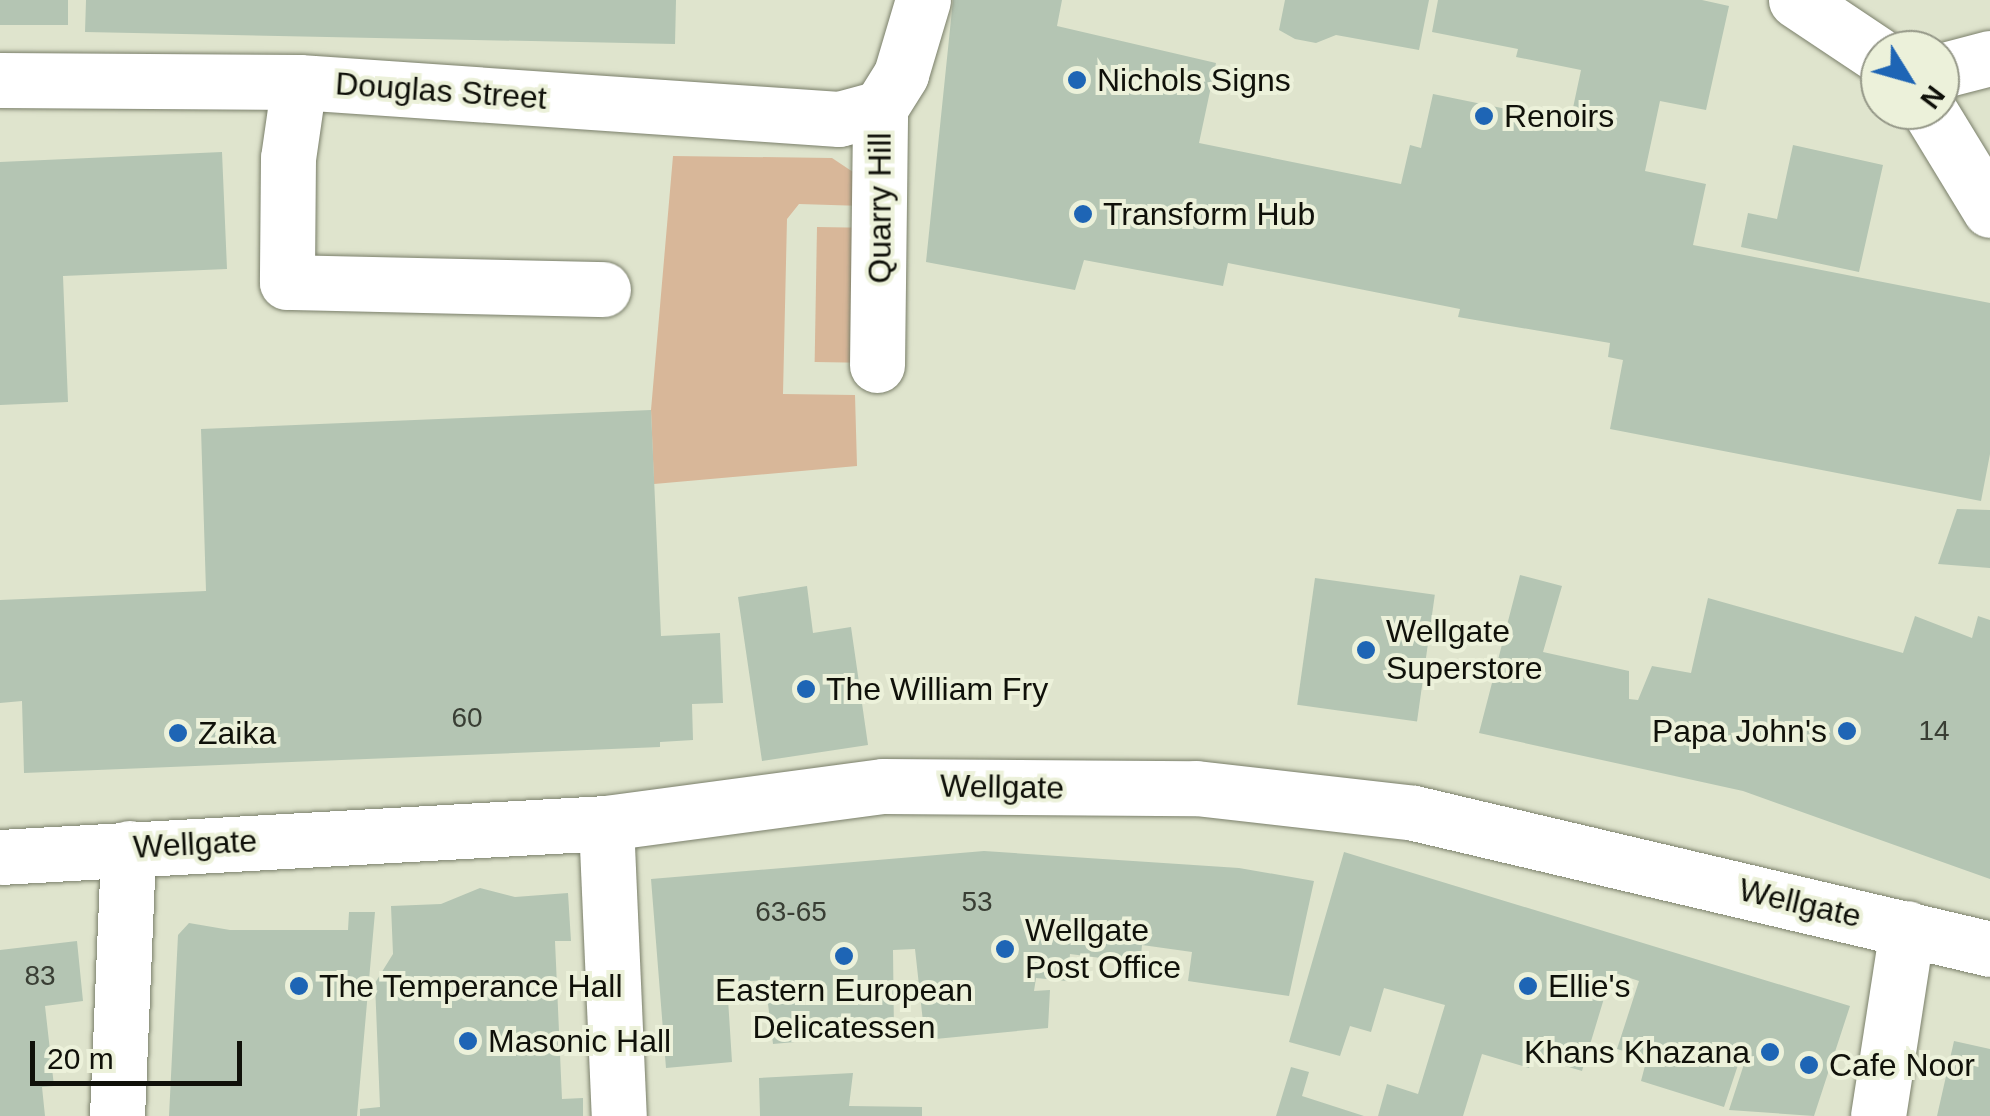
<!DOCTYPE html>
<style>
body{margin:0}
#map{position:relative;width:1990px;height:1116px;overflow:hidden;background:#dfe4cd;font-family:Helvetica,sans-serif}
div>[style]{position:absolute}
.green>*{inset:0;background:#d8b799;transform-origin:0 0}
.building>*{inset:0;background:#b4c5b3;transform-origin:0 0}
.roads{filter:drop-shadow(0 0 2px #7a7f6a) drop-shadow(0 0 2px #7a7f6a)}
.minor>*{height:55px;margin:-27.5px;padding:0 27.5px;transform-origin:27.5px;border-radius:27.5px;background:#fff}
.dots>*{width:28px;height:28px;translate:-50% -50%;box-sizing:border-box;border:5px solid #ecf1da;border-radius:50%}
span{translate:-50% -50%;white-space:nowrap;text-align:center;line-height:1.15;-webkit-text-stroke:8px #ecf1da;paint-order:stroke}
.number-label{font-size:28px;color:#393e34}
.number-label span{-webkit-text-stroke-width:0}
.poi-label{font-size:32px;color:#10110a}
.left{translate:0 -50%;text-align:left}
.right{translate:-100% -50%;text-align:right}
.street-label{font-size:32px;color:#10110a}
.north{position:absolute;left:1860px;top:30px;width:100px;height:100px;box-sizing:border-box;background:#ecf1da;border:2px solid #949787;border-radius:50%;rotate:127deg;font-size:28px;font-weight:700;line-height:40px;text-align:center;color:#10110a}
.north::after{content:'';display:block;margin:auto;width:35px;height:45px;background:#1e65b5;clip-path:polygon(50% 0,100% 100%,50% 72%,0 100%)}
.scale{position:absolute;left:30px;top:1041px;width:212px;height:45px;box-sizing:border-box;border:5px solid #10110a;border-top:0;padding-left:12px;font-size:30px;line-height:35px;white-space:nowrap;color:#10110a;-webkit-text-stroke:8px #ecf1da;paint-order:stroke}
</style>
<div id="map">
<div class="green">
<i style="clip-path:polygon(673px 156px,832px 158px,862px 178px,863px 206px,799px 204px,787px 219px,783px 394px,855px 395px,857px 466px,654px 484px,651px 410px)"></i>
<i style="left:817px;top:227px;width:46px;height:135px;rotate:1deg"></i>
</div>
<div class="building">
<i style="left:0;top:0;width:68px;height:25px"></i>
<i style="clip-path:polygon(86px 0,676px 0,675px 44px,85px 32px)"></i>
<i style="clip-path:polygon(953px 0,1062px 0,1057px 26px,1216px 63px,1199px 143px,1401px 184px,1410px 145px,1421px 148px,1433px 94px,1570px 122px,1581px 70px,1516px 57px,1518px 49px,1432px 32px,1438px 0,1702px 0,1729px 6px,1706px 110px,1660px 101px,1645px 171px,1706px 184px,1693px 245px,1990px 303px,1990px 454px,1981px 501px,1610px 429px,1623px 360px,1608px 357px,1610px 343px,1458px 317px,1460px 309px,1228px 263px,1223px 286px,1084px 260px,1075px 290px,926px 262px)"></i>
<i style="clip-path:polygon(1285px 0,1429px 0,1419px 50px,1336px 35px,1316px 43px,1295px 39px,1279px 30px)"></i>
<i style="clip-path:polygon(1793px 145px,1883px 165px,1859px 272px,1741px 247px,1748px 213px,1777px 219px)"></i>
<i style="clip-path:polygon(222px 152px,227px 269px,63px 276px,68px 402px,0 405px,0 162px)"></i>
<i style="clip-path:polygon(651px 410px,661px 636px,720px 633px,723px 703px,692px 704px,693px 740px,660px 742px,660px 747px,24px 773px,22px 701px,0 703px,0 600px,206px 591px,201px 429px)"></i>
<i style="clip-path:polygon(1957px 509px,1990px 510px,1990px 568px,1938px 564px)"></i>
<i style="clip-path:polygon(1520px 575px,1562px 586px,1543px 652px,1629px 671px,1629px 699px,1638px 700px,1652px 666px,1691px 673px,1708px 598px,1903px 653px,1915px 616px,1972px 638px,1978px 616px,1990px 620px,1990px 879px,1743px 791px,1479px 733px)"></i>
<i style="left:1315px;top:578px;width:121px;height:128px;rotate:8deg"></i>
<i style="clip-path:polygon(807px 586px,813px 633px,851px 627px,868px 745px,762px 761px,738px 597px)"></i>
<i style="clip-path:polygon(984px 851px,1239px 868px,1314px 881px,1289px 996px,1188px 981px,1192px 952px,1142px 945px,1139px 978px,1121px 976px,1124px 961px,1070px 954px,1067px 981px,1036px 978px,1034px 991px,1050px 990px,1048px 1028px,925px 1040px,915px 949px,893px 950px,894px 1033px,773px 1044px,765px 980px,727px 983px,732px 1062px,666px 1068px,651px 879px)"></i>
<i style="clip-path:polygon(1344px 852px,1850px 1006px,1814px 1116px,1729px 1110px,1746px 1058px,1741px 1056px,1724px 1107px,1641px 1081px,1647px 1058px,1617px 1049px,1639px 981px,1612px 972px,1582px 1071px,1532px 1056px,1529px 1068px,1482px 1054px,1463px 1116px,1378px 1116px,1387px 1084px,1418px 1094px,1445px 1005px,1384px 988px,1371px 1032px,1350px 1026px,1340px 1056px,1289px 1042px)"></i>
<i style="clip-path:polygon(480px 888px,515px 897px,568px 893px,571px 941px,555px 941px,562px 1099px,583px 1098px,583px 1116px,360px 1116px,360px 1109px,380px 1107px,375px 983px,393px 954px,391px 906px,441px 904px)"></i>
<i style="clip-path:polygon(349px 912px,375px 912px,357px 1116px,169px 1116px,178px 935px,189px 923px,230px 930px,348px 930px)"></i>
<i style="clip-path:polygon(77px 941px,83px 1001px,45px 1006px,54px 1086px,42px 1087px,45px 1116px,0 1116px,0 950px)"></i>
<i style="clip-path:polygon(1954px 1041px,1990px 1049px,1990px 1116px,1937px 1116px)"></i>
<i style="clip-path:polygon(1291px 1067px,1309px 1072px,1302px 1096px,1364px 1116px,1276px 1116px)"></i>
<i style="clip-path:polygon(853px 1073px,849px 1106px,922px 1107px,922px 1116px,760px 1116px,759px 1078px)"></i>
</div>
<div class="roads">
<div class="minor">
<i style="left:1796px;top:0;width:101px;rotate:33.7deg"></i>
<i style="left:1940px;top:71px;width:52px;rotate:-14.6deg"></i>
<i style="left:0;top:80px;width:299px;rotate:0.4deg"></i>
<i style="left:299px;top:82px;width:541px;rotate:3.92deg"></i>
<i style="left:839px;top:119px;width:42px;rotate:-15deg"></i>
<i style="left:299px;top:82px;width:77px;rotate:98.2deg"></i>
<i style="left:288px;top:158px;width:124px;rotate:90.5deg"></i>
<i style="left:287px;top:282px;width:316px;rotate:1.3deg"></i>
<i style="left:1929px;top:110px;width:117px;rotate:58.6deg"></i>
<i style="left:877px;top:365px;width:257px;rotate:-89.3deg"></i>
<i style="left:880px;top:108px;width:40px;rotate:-58deg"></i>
<i style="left:901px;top:74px;width:77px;rotate:-73.4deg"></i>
<i style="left:606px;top:823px;width:293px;rotate:87.5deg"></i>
<i style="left:0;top:857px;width:607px;rotate:-3.21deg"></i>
<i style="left:606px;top:823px;width:279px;rotate:-7.6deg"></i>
<i style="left:883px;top:786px;width:313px;rotate:0.4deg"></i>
<i style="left:1196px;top:788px;width:219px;rotate:6.5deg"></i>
<i style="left:1414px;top:813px;width:592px;rotate:13.28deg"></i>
<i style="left:117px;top:1116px;width:268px;rotate:-87.6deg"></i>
<i style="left:1878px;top:1116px;width:190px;rotate:-81.2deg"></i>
</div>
</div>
<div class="dots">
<i style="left:1077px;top:80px;background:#1e65b5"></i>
<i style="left:1484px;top:116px;background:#1e65b5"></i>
<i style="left:1083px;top:214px;background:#1e65b5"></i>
<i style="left:1366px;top:650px;background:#1e65b5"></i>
<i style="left:806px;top:689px;background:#1e65b5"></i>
<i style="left:1847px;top:731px;background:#1e65b5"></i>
<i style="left:178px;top:733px;background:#1e65b5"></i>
<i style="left:1005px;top:949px;background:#1e65b5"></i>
<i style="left:844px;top:956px;background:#1e65b5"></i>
<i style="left:299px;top:986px;background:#1e65b5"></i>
<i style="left:1528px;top:986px;background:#1e65b5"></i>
<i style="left:468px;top:1041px;background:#1e65b5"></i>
<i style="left:1770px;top:1052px;background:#1e65b5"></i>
<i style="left:1809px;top:1065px;background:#1e65b5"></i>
</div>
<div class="number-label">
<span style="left:467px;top:718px">60</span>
<span style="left:1934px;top:731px">14</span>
<span style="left:977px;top:902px">53</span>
<span style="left:791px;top:912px">63-65</span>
<span style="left:40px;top:976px">83</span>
</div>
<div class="poi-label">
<span class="left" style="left:1097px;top:80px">Nichols Signs</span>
<span class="left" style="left:1504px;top:116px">Renoirs</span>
<span class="left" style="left:1103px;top:214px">Transform Hub</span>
<span class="left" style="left:1386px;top:650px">Wellgate<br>Superstore</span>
<span class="left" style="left:826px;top:689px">The William Fry</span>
<span class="right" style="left:1827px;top:731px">Papa John's</span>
<span class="left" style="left:198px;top:733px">Zaika</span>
<span class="left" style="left:1025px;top:949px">Wellgate<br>Post Office</span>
<span class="left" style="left:319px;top:986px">The Temperance Hall</span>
<span class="left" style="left:1548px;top:986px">Ellie's</span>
<span style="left:844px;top:1009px">Eastern European<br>Delicatessen</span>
<span class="left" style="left:488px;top:1041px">Masonic Hall</span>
<span class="right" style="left:1750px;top:1052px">Khans Khazana</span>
<span class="left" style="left:1829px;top:1065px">Cafe Noor</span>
</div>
<div class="street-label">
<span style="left:441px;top:91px;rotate:4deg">Douglas Street</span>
<span style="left:880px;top:208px;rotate:-90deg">Quarry Hill</span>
<span style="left:1002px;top:787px;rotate:1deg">Wellgate</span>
<span style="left:195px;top:844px;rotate:-3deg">Wellgate</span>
<span style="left:1800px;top:903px;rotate:13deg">Wellgate</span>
</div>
<div class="north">N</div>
<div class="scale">20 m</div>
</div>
